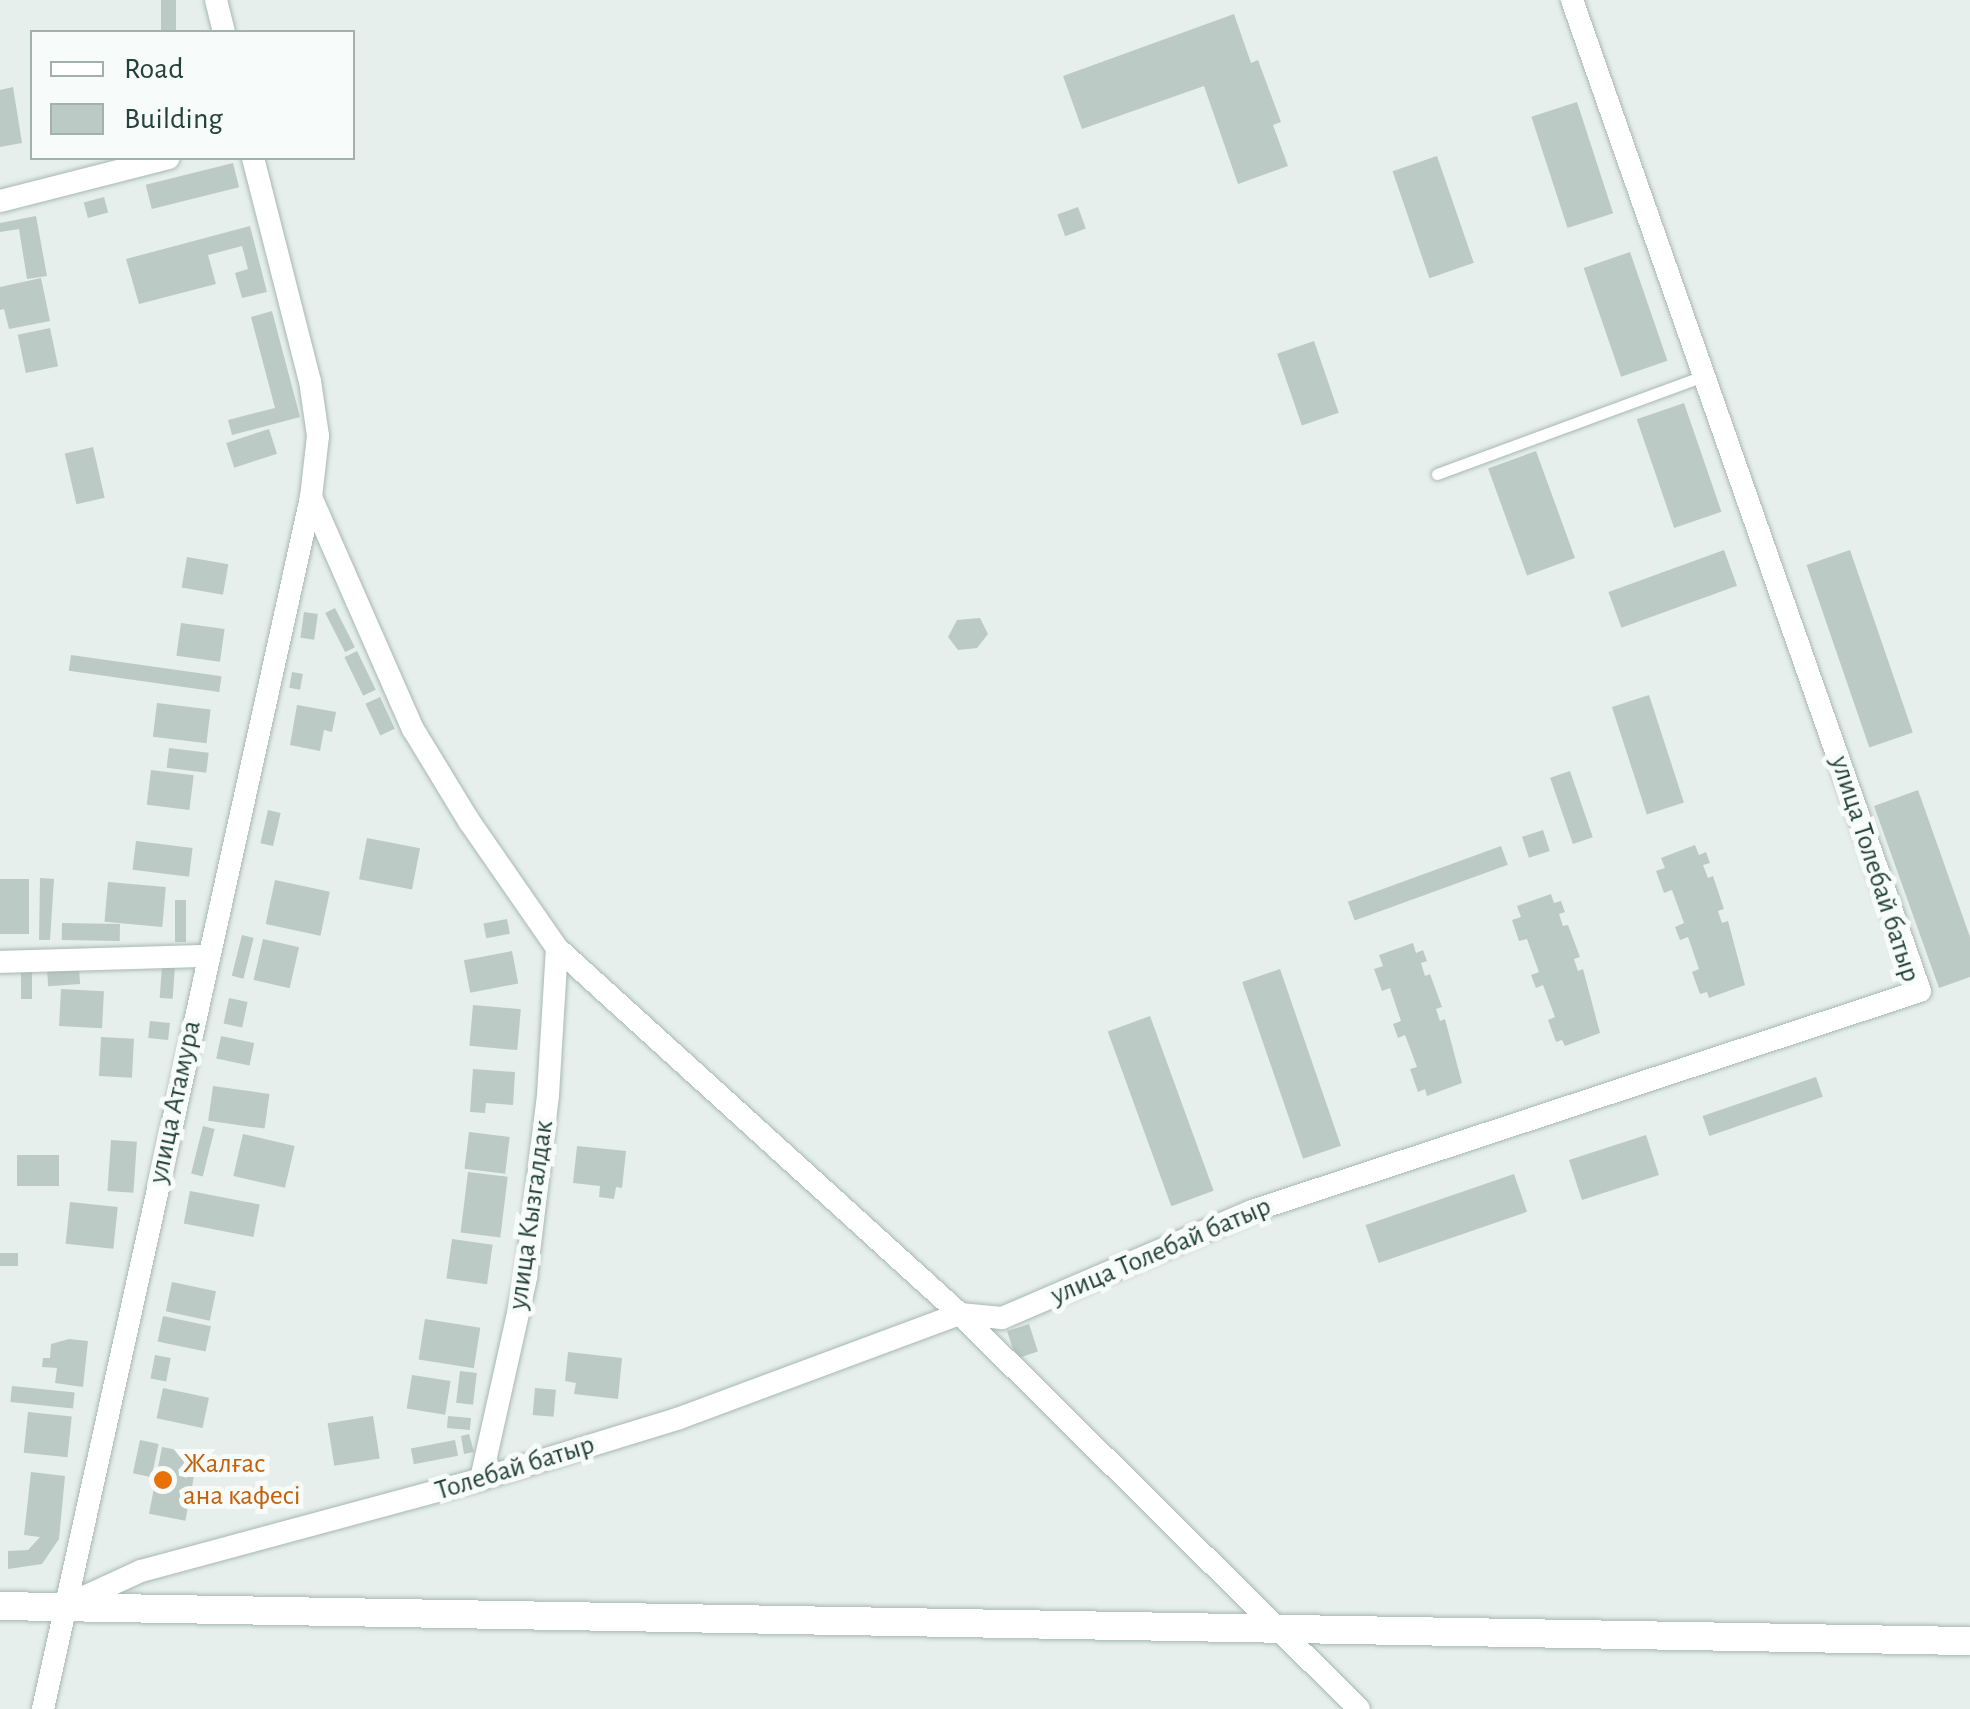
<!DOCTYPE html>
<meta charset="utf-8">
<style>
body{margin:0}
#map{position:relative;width:1970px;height:1709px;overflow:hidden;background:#e6efeb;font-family:"Alegreya Sans",sans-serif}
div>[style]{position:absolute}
.building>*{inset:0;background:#bbcac4;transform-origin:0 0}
.roads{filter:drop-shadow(0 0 2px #a8b8b2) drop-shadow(0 0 2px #a8b8b2)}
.service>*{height:11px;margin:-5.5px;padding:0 5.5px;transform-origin:5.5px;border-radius:5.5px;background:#fff}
.minor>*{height:22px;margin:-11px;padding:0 11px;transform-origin:11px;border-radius:11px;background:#fff}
.tertiary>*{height:28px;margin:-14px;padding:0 14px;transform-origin:14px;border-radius:14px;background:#fff}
.dots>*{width:28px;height:28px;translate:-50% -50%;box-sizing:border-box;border:5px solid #f7fbf9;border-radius:50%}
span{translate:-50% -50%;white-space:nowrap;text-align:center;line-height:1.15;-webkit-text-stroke:10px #f7fbf9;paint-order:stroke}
.street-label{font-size:28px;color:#24423a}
.food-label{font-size:28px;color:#c56008}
.left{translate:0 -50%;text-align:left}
.legend{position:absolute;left:30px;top:30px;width:325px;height:130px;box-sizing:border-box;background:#f7fbf9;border:2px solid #a3b1ad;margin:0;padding:12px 18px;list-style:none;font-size:30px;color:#24423a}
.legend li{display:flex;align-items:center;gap:20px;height:50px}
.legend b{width:50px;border:2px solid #a3b1ad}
</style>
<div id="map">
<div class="building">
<i style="left:161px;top:0;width:15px;height:32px"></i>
<i style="clip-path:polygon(1234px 14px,1251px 63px,1258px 60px,1281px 122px,1273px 125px,1288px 166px,1238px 184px,1204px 86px,1082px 129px,1063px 76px)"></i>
<i style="clip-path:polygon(13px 87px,22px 143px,0 147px,0 90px)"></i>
<i style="left:1577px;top:102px;width:117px;height:48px;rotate:72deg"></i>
<i style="left:1437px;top:156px;width:113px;height:47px;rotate:71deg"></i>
<i style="left:233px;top:163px;width:25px;height:90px;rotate:76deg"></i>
<i style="left:104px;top:197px;width:16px;height:21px;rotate:75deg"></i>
<i style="left:1078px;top:207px;width:23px;height:22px;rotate:70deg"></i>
<i style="clip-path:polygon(36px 216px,47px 276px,27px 279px,19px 229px,0 232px,0 223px)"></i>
<i style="clip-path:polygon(250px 226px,267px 292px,242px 298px,235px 273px,248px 269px,242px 246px,208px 255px,216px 284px,139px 304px,126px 259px)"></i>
<i style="left:1630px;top:252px;width:115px;height:49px;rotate:71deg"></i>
<i style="clip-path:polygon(41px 278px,50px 321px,9px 329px,4px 309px,0 310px,0 287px)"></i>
<i style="clip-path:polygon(272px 311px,300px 417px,232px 435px,228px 420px,275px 408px,251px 317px)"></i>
<i style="left:50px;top:328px;width:39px;height:33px;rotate:78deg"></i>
<i style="left:1314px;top:341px;width:76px;height:39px;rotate:71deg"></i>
<i style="left:1684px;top:403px;width:115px;height:50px;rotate:71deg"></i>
<i style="left:269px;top:429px;width:26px;height:45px;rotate:72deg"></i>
<i style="left:93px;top:447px;width:52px;height:29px;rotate:77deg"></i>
<i style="left:1536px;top:451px;width:114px;height:51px;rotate:70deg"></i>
<i style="left:1724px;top:550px;width:38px;height:123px;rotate:70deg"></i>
<i style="left:1850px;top:550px;width:193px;height:46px;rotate:71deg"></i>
<i style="left:187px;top:557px;width:42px;height:31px;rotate:10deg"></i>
<i style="left:335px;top:608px;width:44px;height:11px;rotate:63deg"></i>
<i style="left:304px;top:612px;width:14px;height:26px;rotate:8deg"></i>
<i style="clip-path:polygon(980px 618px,988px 634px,977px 648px,958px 650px,948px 637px,957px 620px)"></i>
<i style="left:181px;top:623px;width:44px;height:33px;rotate:8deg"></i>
<i style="left:357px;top:651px;width:43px;height:14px;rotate:64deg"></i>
<i style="left:71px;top:655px;width:152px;height:16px;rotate:8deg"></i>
<i style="left:292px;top:672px;width:11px;height:16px;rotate:10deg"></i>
<i style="left:1649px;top:695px;width:113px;height:39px;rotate:72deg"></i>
<i style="left:380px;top:697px;width:35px;height:16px;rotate:65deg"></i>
<i style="left:157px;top:703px;width:54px;height:34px;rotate:7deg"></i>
<i style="clip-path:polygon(297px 705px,336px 712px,332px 732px,324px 730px,320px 751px,290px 745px)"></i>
<i style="left:169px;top:748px;width:40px;height:20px;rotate:7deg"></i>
<i style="left:151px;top:770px;width:43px;height:35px;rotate:7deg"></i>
<i style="left:1570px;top:771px;width:70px;height:21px;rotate:71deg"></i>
<i style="clip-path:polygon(1918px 790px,1970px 937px,1970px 977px,1939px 988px,1874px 806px)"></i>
<i style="left:268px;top:810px;width:13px;height:34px;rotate:13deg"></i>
<i style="left:1543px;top:830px;width:22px;height:22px;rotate:72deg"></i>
<i style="left:367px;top:838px;width:54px;height:42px;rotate:11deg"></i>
<i style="left:136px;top:841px;width:57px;height:29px;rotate:7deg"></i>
<i style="clip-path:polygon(1695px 845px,1699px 855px,1706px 852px,1710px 863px,1703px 865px,1708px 878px,1713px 876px,1724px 909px,1718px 911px,1722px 923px,1728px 921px,1745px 985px,1709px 998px,1707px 992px,1700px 994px,1692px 972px,1699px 969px,1688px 937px,1680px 940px,1675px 927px,1684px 923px,1672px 890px,1664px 893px,1656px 871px,1665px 868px,1661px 858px)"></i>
<i style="left:1501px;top:846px;width:20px;height:163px;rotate:70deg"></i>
<i style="clip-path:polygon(40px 878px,54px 879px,50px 940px,39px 940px)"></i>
<i style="left:0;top:879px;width:29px;height:55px"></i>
<i style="left:275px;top:880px;width:56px;height:45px;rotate:12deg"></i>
<i style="left:108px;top:882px;width:58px;height:40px;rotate:5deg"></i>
<i style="clip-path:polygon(1551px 894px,1554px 903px,1561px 901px,1565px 912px,1559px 914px,1563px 926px,1568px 925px,1580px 957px,1574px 959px,1578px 971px,1583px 969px,1600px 1033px,1565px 1046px,1562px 1040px,1556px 1042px,1548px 1020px,1555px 1017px,1543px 985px,1536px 988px,1531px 975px,1539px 972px,1527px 939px,1519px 941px,1512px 920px,1521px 917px,1517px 906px)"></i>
<i style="left:175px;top:900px;width:11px;height:42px"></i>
<i style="left:507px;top:919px;width:15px;height:24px;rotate:79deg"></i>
<i style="left:62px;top:923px;width:58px;height:17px;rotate:1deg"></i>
<i style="left:242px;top:935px;width:12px;height:42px;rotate:14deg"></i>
<i style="left:263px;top:939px;width:37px;height:42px;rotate:13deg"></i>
<i style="clip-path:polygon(1413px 943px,1416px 953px,1423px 950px,1427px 961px,1421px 963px,1425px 976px,1430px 974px,1442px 1007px,1436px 1009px,1440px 1021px,1445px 1019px,1462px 1083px,1427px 1096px,1425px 1089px,1418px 1092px,1410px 1069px,1417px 1067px,1405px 1035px,1398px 1038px,1393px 1024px,1401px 1021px,1390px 988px,1382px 991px,1374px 969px,1383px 966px,1379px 955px)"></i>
<i style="left:512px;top:951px;width:33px;height:49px;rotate:79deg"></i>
<i style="left:162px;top:965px;width:13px;height:33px;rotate:4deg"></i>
<i style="left:21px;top:966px;width:11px;height:33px"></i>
<i style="left:79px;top:968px;width:16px;height:32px;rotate:86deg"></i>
<i style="left:1280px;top:969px;width:187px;height:40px;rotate:71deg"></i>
<i style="left:61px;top:989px;width:43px;height:37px;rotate:3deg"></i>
<i style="left:229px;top:998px;width:19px;height:26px;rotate:12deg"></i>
<i style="left:473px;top:1005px;width:48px;height:41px;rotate:5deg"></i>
<i style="left:1150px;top:1016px;width:186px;height:45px;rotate:70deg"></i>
<i style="left:150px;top:1021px;width:20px;height:17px;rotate:6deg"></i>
<i style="left:221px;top:1036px;width:34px;height:23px;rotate:12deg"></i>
<i style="left:101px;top:1037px;width:33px;height:39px;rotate:3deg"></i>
<i style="clip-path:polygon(473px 1069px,515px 1072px,513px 1105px,486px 1103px,485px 1113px,470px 1112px)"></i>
<i style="left:1816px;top:1077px;width:21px;height:120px;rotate:71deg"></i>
<i style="left:213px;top:1086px;width:57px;height:35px;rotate:8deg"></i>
<i style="left:203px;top:1126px;width:12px;height:49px;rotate:14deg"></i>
<i style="left:469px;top:1132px;width:41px;height:37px;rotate:7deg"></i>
<i style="left:243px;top:1134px;width:53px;height:43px;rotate:13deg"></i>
<i style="left:1646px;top:1135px;width:42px;height:81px;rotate:72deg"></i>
<i style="left:111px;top:1140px;width:26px;height:51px;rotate:4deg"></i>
<i style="clip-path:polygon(577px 1146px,626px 1151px,622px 1188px,616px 1187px,614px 1199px,599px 1197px,600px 1186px,573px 1183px)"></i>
<i style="left:17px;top:1155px;width:42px;height:31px"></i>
<i style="left:468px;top:1172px;width:40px;height:61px;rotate:7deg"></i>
<i style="left:1514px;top:1174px;width:40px;height:157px;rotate:71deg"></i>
<i style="left:190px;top:1191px;width:71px;height:33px;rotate:11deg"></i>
<i style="left:70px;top:1202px;width:48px;height:42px;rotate:6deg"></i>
<i style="left:452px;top:1239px;width:41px;height:40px;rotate:8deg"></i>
<i style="left:18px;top:1253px;width:13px;height:18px;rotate:90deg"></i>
<i style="left:172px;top:1282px;width:45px;height:30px;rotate:12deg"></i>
<i style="left:163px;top:1316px;width:49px;height:26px;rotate:12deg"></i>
<i style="left:425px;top:1319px;width:56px;height:41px;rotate:9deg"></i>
<i style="left:1029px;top:1324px;width:29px;height:23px;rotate:72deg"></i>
<i style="clip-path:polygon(69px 1339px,88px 1341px,83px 1387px,55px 1383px,57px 1368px,42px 1367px,43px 1358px,50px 1358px,51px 1344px)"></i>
<i style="clip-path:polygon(568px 1352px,622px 1358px,618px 1399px,574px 1394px,576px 1383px,565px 1381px)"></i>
<i style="left:155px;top:1355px;width:16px;height:24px;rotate:11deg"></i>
<i style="left:460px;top:1371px;width:17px;height:32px;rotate:7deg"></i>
<i style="left:412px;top:1375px;width:39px;height:34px;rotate:9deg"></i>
<i style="left:12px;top:1386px;width:63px;height:16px;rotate:6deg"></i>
<i style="left:163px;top:1388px;width:47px;height:31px;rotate:12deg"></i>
<i style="left:535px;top:1388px;width:21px;height:27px;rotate:5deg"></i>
<i style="left:28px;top:1412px;width:44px;height:41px;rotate:6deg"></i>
<i style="left:373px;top:1416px;width:43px;height:46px;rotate:81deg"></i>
<i style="left:448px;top:1416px;width:23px;height:12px;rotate:5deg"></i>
<i style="clip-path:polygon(469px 1434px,474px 1452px,464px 1454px,461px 1436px)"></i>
<i style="left:140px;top:1440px;width:19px;height:34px;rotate:12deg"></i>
<i style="left:455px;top:1440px;width:16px;height:45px;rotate:79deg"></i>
<i style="left:162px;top:1447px;width:37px;height:68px;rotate:11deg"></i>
<i style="clip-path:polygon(31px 1472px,65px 1476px,59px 1539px,42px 1564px,8px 1569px,8px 1551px,28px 1550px,40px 1537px,24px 1535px)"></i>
</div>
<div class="roads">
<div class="service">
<i style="left:1437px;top:474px;width:284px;rotate:-20.2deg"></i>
</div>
<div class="minor">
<i style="left:216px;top:0;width:33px;rotate:76deg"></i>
<i style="left:253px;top:158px;width:230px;rotate:75.7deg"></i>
<i style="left:310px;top:381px;width:56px;rotate:81.7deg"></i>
<i style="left:318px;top:436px;width:61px;rotate:96.5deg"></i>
<i style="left:311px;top:497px;width:253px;rotate:66.3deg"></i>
<i style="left:413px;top:729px;width:108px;rotate:58.7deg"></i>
<i style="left:469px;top:821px;width:155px;rotate:55.3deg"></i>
<i style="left:557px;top:948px;width:544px;rotate:42.25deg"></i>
<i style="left:960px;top:1314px;width:561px;rotate:44.71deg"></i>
<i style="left:0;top:201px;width:174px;rotate:-14.3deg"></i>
<i style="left:0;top:962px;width:207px;rotate:-1.7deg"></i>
<i style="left:481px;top:1479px;width:207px;rotate:-77.4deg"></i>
<i style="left:526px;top:1277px;width:183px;rotate:-83.1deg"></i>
<i style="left:548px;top:1095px;width:147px;rotate:-86.5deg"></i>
<i style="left:67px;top:1605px;width:81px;rotate:-24.7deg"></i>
<i style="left:141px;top:1571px;width:352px;rotate:-15.1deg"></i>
<i style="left:481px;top:1479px;width:205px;rotate:-17deg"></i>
<i style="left:677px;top:1419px;width:302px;rotate:-20.4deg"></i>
<i style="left:960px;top:1314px;width:42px;rotate:5.4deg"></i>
<i style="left:1002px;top:1318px;width:272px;rotate:-23.2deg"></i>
<i style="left:1252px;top:1211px;width:703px;rotate:-18.23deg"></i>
<i style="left:1920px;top:991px;width:1050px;rotate:-109.35deg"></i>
<i style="left:43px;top:1709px;width:1241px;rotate:-77.53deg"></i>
</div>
<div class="tertiary">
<i style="left:0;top:1606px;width:1970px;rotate:1.02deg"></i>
</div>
</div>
<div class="dots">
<i style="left:163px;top:1480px;background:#e8710a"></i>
</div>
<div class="street-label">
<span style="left:1875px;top:869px;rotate:72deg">улица Толебай батыр</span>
<span style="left:175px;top:1102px;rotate:-78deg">улица Атамура</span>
<span style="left:531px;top:1215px;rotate:-82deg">улица Кызгалдак</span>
<span style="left:1161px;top:1251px;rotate:-23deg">улица Толебай батыр</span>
<span style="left:515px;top:1468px;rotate:-17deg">Толебай батыр</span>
</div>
<div class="food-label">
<span class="left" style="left:183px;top:1480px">Жалғас<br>ана кафесі</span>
</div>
<ul class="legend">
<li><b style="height:12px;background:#fff"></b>Road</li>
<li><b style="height:28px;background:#bbcac4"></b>Building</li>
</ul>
</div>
